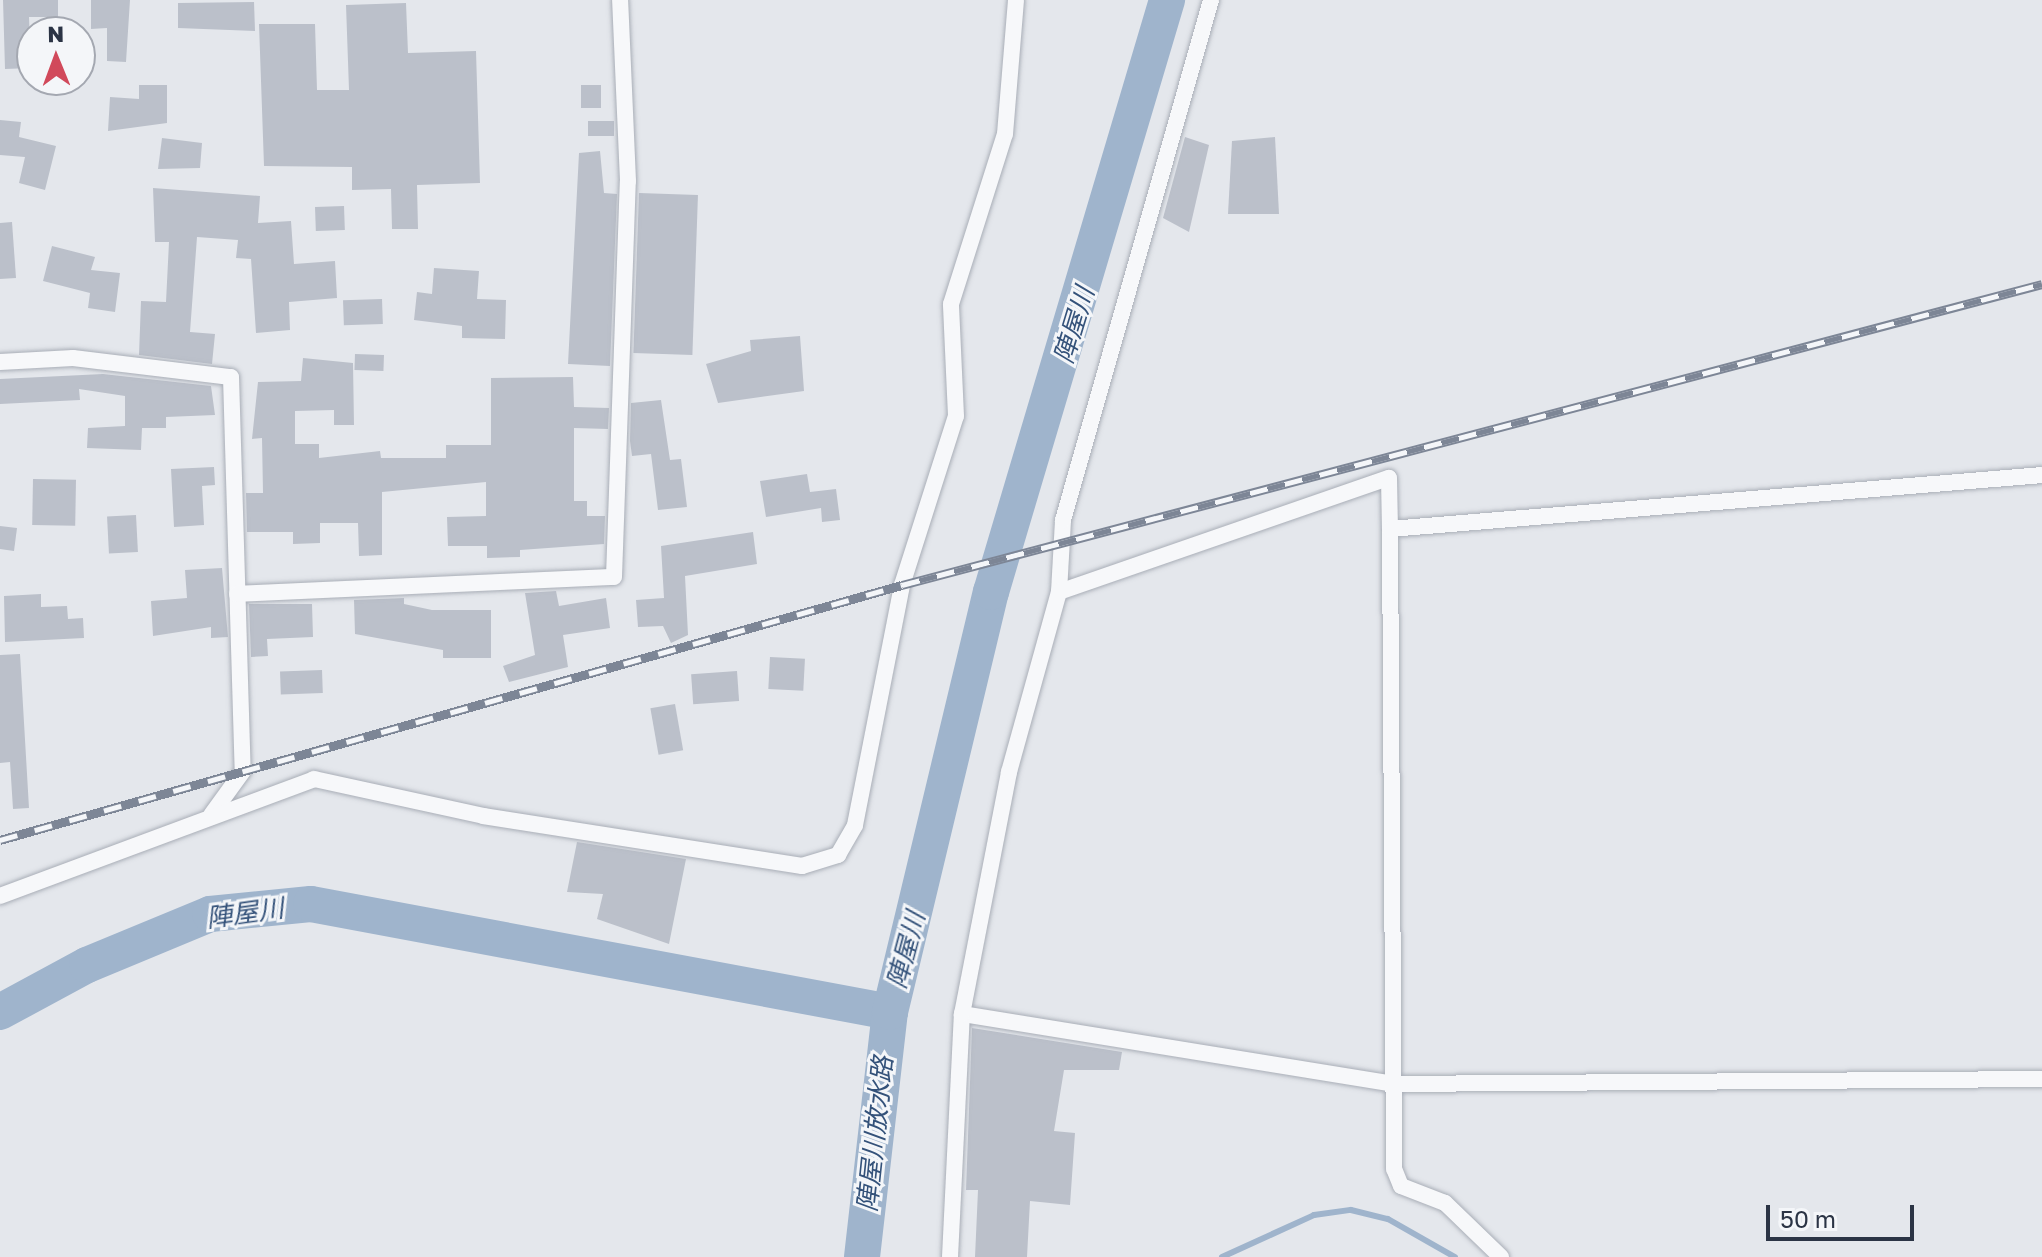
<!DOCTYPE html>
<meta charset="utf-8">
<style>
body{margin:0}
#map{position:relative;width:2042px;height:1257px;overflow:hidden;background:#e4e7ec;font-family:"Golos Text","Noto Sans JP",sans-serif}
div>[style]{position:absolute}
.stream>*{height:6px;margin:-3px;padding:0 3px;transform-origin:3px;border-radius:3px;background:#9fb4cc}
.river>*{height:36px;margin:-18px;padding:0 18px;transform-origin:18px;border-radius:18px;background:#9fb4cc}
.building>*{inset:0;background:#bbc0ca;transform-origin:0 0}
.roads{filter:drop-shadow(0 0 2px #a9aeb7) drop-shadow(0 0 2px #a9aeb7)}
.minor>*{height:16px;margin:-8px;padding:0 8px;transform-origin:8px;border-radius:8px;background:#f7f8fa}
.rail>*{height:9px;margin-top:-4.5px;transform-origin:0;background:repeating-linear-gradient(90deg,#f4f6f9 0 18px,#7d8696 0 36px);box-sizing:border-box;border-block:2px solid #7d8696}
span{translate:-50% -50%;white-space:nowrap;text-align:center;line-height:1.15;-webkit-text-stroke:6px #f4f6f9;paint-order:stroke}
.water-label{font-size:26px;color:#34527a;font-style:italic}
.north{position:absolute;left:16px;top:16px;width:80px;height:80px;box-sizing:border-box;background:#f4f6f9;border:2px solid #a4a8b1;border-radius:50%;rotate:359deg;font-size:22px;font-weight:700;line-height:32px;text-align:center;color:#2b3445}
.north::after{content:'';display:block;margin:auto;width:28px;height:36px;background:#d1495b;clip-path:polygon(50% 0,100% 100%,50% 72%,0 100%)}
.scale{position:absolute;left:1766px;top:1205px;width:148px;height:36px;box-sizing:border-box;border:4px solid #2b3445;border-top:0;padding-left:10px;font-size:24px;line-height:28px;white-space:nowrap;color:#2b3445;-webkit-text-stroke:6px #f4f6f9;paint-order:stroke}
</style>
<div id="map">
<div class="stream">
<i style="left:1222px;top:1257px;width:101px;rotate:-24.5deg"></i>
<i style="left:1314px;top:1215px;width:37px;rotate:-8deg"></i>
<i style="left:1351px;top:1210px;width:38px;rotate:14deg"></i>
<i style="left:1388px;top:1219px;width:77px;rotate:29.6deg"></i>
</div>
<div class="river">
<i style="left:0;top:1012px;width:99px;rotate:-28.4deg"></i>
<i style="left:87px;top:965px;width:133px;rotate:-22.5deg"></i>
<i style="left:210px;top:914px;width:101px;rotate:-5.7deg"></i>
<i style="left:311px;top:904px;width:589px;rotate:10.57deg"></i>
<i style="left:862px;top:1257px;width:247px;rotate:-83.5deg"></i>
<i style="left:890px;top:1012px;width:432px;rotate:-76.5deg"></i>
<i style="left:991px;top:592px;width:618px;rotate:-73.44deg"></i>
</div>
<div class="building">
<i style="clip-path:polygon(3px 0,58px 0,58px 17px,29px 17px,31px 68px,5px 69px)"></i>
<i style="clip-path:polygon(91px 0,130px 0,126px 62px,107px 61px,107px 28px,91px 29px)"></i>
<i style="clip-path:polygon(254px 2px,255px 31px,178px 28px,178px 3px)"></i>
<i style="clip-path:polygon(406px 3px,408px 53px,476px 51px,480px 183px,417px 185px,418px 229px,392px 229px,391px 189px,352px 190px,352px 167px,264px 166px,259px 24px,315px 24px,317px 90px,349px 90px,346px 5px)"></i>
<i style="clip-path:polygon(139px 85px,167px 85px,167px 123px,108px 131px,110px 97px,139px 99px)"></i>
<i style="left:581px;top:85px;width:20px;height:23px"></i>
<i style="clip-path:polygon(0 120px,21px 122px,19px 137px,56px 146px,45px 190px,19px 183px,25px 157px,0 155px)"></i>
<i style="left:588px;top:121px;width:26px;height:15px"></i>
<i style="clip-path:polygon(1185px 137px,1209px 145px,1189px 232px,1163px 218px)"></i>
<i style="clip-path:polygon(1275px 137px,1279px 214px,1228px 214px,1232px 141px)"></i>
<i style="clip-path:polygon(162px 138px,202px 143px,200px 168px,158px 169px)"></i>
<i style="clip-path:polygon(600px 151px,604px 193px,617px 194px,610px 366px,568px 364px,579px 153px)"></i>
<i style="clip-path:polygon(153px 188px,260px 196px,258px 223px,291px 221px,294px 264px,335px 261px,337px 298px,289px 302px,290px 330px,256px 333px,251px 259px,236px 258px,238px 240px,197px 237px,190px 332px,215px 334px,212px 364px,139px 355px,141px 301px,166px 302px,169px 242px,155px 242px)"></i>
<i style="left:639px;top:193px;width:59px;height:160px;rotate:2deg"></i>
<i style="left:344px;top:206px;width:24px;height:29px;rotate:88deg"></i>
<i style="clip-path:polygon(12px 222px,16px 278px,0 279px,0 223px)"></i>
<i style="clip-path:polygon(52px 246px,95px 257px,91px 270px,120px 273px,115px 312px,88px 308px,90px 293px,43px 281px)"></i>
<i style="clip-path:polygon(434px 268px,479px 271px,477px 299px,506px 300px,505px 339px,462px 338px,462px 326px,414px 320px,417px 292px,432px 294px)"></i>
<i style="left:382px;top:299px;width:25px;height:39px;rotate:88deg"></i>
<i style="clip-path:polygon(800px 336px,804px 391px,718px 403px,706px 364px,751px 351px,750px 340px)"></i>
<i style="left:355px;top:354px;width:29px;height:16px;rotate:2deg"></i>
<i style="clip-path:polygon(303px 358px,353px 363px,354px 425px,334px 425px,334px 410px,295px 411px,295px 444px,319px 444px,319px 458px,380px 451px,381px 458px,446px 458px,446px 445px,491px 445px,491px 378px,573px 377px,574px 407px,609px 408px,608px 429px,574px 428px,574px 501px,587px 501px,587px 516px,605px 516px,604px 544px,520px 550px,520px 557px,487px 558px,487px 546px,448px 546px,447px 517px,486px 516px,486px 482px,382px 492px,382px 555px,359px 556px,358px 523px,320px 523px,320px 543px,293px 544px,293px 532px,247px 532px,246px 493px,263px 493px,262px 438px,252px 439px,258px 382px,301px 381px)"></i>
<i style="clip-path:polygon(103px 374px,211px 386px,215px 415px,166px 417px,166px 428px,142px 428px,141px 450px,87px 448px,88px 428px,125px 426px,125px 396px,79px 389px,80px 400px,0 404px,0 379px)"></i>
<i style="clip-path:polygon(661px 400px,670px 460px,681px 459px,687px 507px,658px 510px,651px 454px,632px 456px,630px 441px,631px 403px)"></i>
<i style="clip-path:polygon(214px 467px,215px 485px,202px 486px,204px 525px,174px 527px,171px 469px)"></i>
<i style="clip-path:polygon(807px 474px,810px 492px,836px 489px,840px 520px,822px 522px,821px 508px,766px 517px,760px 481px)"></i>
<i style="left:33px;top:479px;width:43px;height:46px;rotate:1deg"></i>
<i style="left:136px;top:515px;width:37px;height:29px;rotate:87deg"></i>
<i style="clip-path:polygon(0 526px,17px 528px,14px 551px,0 549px)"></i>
<i style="clip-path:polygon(753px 532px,757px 564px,685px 576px,688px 635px,671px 643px,663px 626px,638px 627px,636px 600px,664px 598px,661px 546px)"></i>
<i style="clip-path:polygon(222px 568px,228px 637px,211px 638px,211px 627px,153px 636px,151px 601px,187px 598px,185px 570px)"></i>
<i style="clip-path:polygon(556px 591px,559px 606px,606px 598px,610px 628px,563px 635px,568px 667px,509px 682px,503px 666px,535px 655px,525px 593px)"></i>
<i style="clip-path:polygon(41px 594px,41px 607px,67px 606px,68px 619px,83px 618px,84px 638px,5px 642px,4px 596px)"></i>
<i style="clip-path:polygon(404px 598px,404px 604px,432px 610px,491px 610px,491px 658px,443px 658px,443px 650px,355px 634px,354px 600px)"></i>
<i style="clip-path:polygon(249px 604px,312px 604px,313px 637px,267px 639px,268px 656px,251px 657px)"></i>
<i style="clip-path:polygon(20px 654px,29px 808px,13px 809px,10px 762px,0 763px,0 655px)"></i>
<i style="left:770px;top:657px;width:35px;height:32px;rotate:3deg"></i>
<i style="left:322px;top:670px;width:23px;height:42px;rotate:88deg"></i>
<i style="left:737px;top:671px;width:30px;height:46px;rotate:86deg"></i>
<i style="left:675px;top:704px;width:47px;height:25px;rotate:80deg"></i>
<i style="clip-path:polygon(577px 842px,686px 859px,669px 944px,597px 919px,603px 894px,567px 892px)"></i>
<i style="clip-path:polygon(972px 1028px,1122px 1052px,1119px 1070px,1064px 1070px,1054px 1131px,1075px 1133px,1070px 1205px,1030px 1201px,1027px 1257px,975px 1257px,978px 1190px,966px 1190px)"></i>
</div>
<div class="roads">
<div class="minor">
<i style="left:0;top:362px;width:73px;rotate:-3.1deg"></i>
<i style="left:73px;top:358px;width:159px;rotate:6.9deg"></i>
<i style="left:231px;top:377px;width:394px;rotate:88.3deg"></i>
<i style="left:243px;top:771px;width:54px;rotate:126deg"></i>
<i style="left:1059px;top:592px;width:72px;rotate:-86.8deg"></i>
<i style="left:1063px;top:520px;width:541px;rotate:-74.11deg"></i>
<i style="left:237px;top:594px;width:377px;rotate:-2.6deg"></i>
<i style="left:614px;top:577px;width:396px;rotate:-88deg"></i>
<i style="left:628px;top:181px;width:181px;rotate:-92.5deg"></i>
<i style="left:0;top:896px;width:335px;rotate:-20.4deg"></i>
<i style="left:314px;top:779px;width:173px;rotate:12.3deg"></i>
<i style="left:483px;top:816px;width:323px;rotate:8.9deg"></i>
<i style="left:802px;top:866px;width:38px;rotate:-17deg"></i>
<i style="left:838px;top:855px;width:34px;rotate:-60deg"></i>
<i style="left:855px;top:825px;width:245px;rotate:-78.9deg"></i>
<i style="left:902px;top:585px;width:177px;rotate:-72.3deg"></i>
<i style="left:956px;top:416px;width:112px;rotate:-92.6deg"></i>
<i style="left:951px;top:304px;width:178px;rotate:-72.4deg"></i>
<i style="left:1005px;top:134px;width:134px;rotate:-85.3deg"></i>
<i style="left:962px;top:1014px;width:437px;rotate:9.2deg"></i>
<i style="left:1393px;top:1084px;width:649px;rotate:-0.44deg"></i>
<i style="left:950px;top:1257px;width:243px;rotate:-87.2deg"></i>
<i style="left:962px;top:1014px;width:247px;rotate:-79deg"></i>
<i style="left:1009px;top:772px;width:187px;rotate:-74.5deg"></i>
<i style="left:1059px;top:592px;width:349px;rotate:-19.1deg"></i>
<i style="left:1389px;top:478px;width:51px;rotate:88.9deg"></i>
<i style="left:1501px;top:1257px;width:78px;rotate:-136deg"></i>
<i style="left:1445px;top:1203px;width:47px;rotate:-158.9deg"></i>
<i style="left:1401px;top:1186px;width:18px;rotate:-112deg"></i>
<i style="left:1394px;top:1169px;width:640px;rotate:-90.36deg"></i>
<i style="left:1390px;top:529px;width:654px;rotate:-4.73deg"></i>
</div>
</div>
<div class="rail">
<i style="left:0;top:840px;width:937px;rotate:-15.79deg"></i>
<i style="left:902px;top:585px;width:1179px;rotate:-14.79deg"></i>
</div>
<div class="water-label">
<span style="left:1074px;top:325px;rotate:-73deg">陣屋川</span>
<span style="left:245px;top:913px;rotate:-8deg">陣屋川</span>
<span style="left:906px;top:950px;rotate:-75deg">陣屋川</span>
<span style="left:875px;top:1134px;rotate:-84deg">陣屋川放水路</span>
</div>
<div class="north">N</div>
<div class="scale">50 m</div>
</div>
